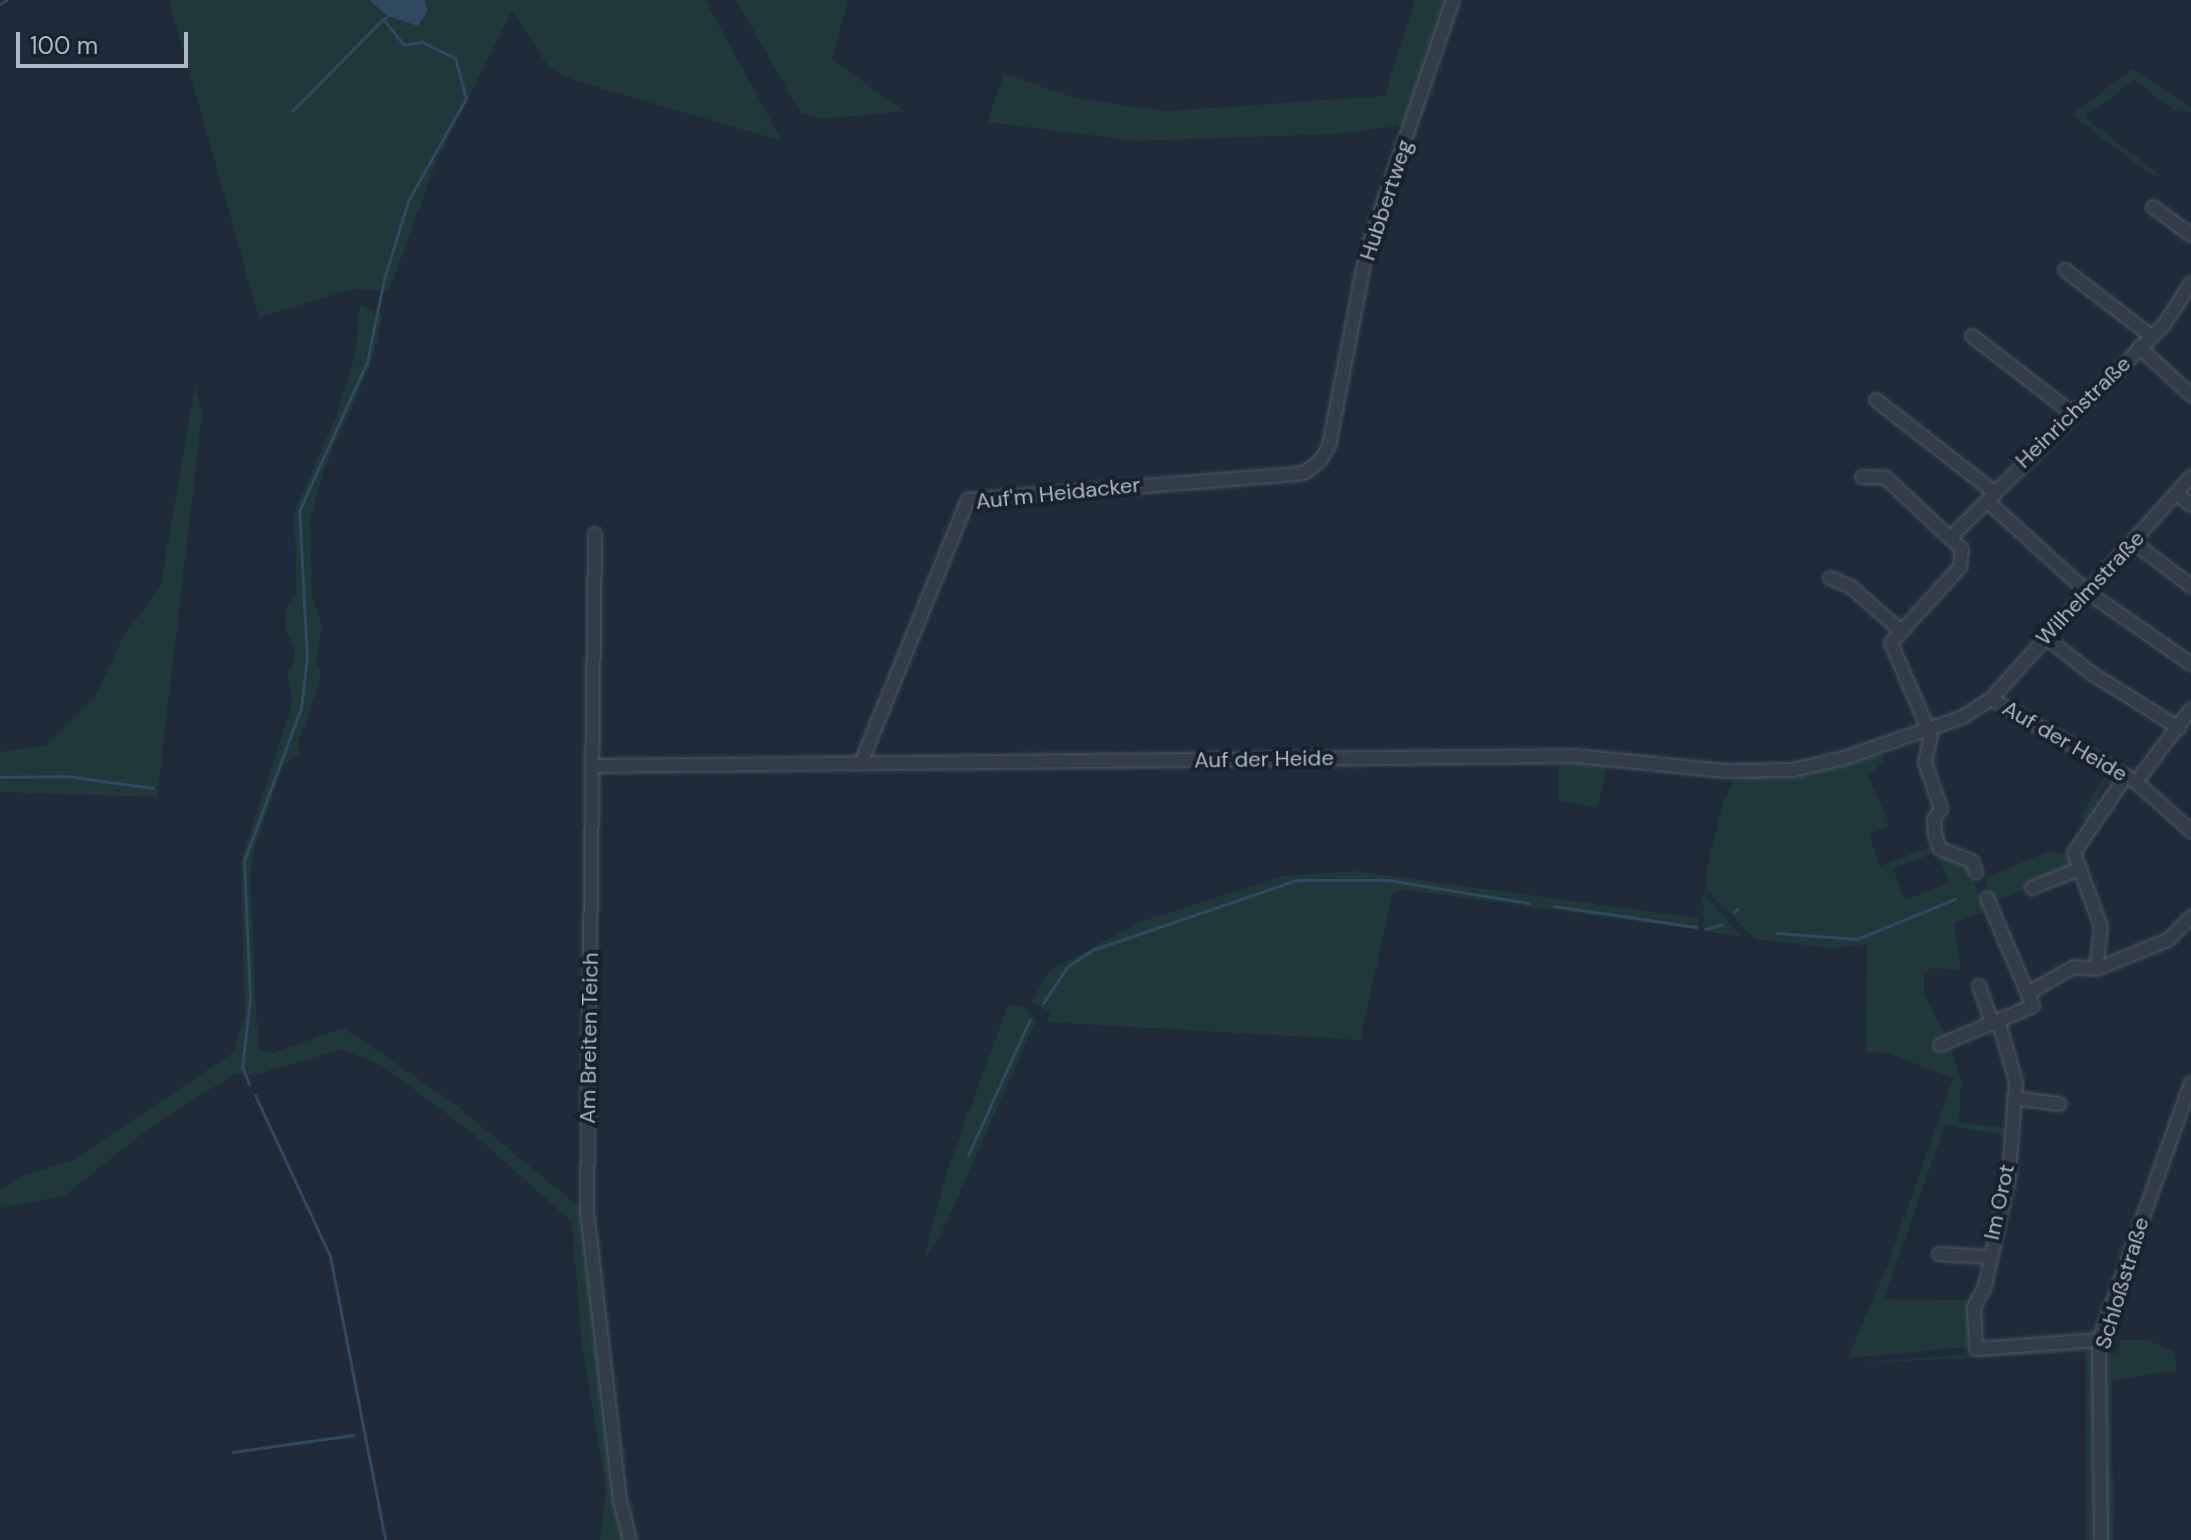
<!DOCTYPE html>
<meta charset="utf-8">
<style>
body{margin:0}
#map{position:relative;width:2191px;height:1540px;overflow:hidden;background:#1f2b39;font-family:"DM Sans",sans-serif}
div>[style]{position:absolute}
.green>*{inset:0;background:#21383a}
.water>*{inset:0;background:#314861}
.stream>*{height:3px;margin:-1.5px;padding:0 1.5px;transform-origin:1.5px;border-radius:1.5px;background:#314861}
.roads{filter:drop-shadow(0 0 2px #4d5864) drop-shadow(0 0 2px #4d5864)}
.street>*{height:12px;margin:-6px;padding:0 6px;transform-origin:6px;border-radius:6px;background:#323d49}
span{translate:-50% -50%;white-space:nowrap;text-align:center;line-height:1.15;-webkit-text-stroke:8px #18222e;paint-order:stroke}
.street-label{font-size:22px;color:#adb8c6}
.scale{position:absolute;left:16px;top:32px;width:172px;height:36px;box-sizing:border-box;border:4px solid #adb8c6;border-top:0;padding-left:10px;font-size:24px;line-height:28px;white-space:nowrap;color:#adb8c6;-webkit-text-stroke:6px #18222e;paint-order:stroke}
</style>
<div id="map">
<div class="green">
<i style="clip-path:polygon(169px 0,705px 0,782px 141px,576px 81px,549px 68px,512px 10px,434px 168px,389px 291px,353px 289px,259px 317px)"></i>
<i style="clip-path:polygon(736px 0,848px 0,832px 59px,904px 111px,824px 119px,801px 113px)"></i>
<i style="clip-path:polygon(1415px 0,1450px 0,1407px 125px,1335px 134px,1136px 141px,987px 122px,1004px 74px,1075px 98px,1165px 111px,1385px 96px)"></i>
<i style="clip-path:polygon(2132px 69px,2191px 107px,2191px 112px,2174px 111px,2134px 80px,2084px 117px,2165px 179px,2148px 172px,2072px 115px)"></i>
<i style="clip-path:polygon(360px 305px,383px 314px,371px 364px,326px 465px,310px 517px,312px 595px,322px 626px,316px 662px,321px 671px,318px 687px,297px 745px,299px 753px,283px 766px,254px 849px,250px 879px,258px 1050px,273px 1053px,343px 1028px,448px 1099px,584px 1211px,627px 1540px,600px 1540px,606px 1490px,581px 1335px,572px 1222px,476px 1136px,383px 1066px,341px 1049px,256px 1075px,236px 1073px,152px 1126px,64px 1196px,0 1208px,0 1191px,25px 1175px,71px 1161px,234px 1052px,245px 1015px,241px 861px,293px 702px,287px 673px,295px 662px,295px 649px,285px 627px,288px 605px,296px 595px,295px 510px,338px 412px,355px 355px)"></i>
<i style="clip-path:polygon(195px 385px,202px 414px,157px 797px,0 792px,0 752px,48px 745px,95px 698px,122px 639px,161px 585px)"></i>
<i style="clip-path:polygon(1880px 751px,1884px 761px,1868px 776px,1890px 825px,1869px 835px,1880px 866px,1935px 845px,1938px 851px,1893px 869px,1905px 900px,1949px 883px,1939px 858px,1946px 855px,1964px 861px,1987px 910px,1954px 923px,1961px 970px,1931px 968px,1924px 976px,1924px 994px,1951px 1046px,1961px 1082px,1959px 1122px,2004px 1128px,2004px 1135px,1945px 1125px,1884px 1299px,1970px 1300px,1966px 1347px,1848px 1358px,1888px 1264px,1953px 1078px,1887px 1053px,1866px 1052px,1867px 944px,1831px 948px,1755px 939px,1706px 889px,1706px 873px,1725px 797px,1736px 779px,1821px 770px)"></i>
<i style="clip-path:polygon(1559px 759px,1608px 760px,1598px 808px,1559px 800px)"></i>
<i style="clip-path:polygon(2104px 776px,2115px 783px,2105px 783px,2097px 797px,2103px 805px,2092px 804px,2099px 809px,2089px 826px,2081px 816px)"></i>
<i style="clip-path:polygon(2050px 851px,2067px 855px,2073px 869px,1993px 902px,1984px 878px)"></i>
<i style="clip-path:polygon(1355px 871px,1698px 918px,1698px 930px,1400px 889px,1392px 895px,1360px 1040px,1046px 1022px,1051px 1012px,1031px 1002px,1051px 970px,1140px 922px,1283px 876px)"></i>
<i style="clip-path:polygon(1703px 896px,1705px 896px,1743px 937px,1704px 931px)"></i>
<i style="clip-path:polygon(1008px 1005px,1026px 1008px,1036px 1021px,943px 1230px,923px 1261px,948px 1169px)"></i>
<i style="clip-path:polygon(2121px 1340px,2148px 1340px,2175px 1352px,2177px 1371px,2112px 1380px,2113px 1540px,2106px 1540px,2104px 1353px,2117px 1353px)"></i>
<i style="clip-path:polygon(2083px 1345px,2094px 1348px,2094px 1540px,2087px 1540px,2085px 1352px,1847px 1364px)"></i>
</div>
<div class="water">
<i style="clip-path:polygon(369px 0,424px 0,428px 10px,418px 26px,388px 16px)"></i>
</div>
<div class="stream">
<i style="left:0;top:4px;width:7px;rotate:-34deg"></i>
<i style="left:292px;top:111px;width:128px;rotate:-45.3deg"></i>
<i style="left:0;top:777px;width:66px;rotate:-0.9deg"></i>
<i style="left:66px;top:776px;width:88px;rotate:7.9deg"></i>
<i style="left:1554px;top:906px;width:144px;rotate:8.4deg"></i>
<i style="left:1734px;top:912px;width:4px;rotate:-45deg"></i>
<i style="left:1706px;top:929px;width:17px;rotate:-17deg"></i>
<i style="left:1776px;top:933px;width:81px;rotate:4.2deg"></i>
<i style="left:1857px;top:939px;width:106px;rotate:-22.2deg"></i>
<i style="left:1043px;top:1003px;width:43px;rotate:-56.3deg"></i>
<i style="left:1067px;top:967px;width:30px;rotate:-34deg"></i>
<i style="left:1092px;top:950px;width:217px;rotate:-18.9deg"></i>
<i style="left:1297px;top:880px;width:91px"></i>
<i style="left:1388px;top:880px;width:143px;rotate:9.3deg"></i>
<i style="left:249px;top:1084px;width:18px;rotate:-112deg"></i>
<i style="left:242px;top:1067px;width:68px;rotate:-83.3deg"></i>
<i style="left:250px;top:999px;width:138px;rotate:-92.5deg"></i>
<i style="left:244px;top:861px;width:163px;rotate:-69.6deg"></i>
<i style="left:301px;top:708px;width:51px;rotate:-83.3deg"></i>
<i style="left:307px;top:657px;width:146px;rotate:-93.1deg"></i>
<i style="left:299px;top:511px;width:164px;rotate:-65.5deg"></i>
<i style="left:367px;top:362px;width:85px;rotate:-78.4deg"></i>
<i style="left:384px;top:279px;width:82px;rotate:-72.9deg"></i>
<i style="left:408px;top:201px;width:118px;rotate:-60.6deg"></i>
<i style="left:466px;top:98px;width:41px;rotate:-105.4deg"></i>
<i style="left:455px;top:58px;width:37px;rotate:-154deg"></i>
<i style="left:422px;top:42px;width:18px;rotate:171deg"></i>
<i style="left:404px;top:45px;width:33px;rotate:-129deg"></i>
<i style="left:383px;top:19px;width:6px;rotate:-31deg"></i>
<i style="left:255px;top:1095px;width:178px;rotate:65deg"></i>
<i style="left:330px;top:1256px;width:289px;rotate:79deg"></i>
<i style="left:968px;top:1155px;width:149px;rotate:-65.5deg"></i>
<i style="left:233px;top:1452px;width:121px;rotate:-8.1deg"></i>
</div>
<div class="roads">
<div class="street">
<i style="left:2153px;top:207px;width:47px;rotate:36.4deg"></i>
<i style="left:2065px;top:270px;width:108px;rotate:37.5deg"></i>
<i style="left:1972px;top:336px;width:126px;rotate:37.6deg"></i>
<i style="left:2139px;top:347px;width:71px;rotate:42.7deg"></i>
<i style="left:1876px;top:400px;width:148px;rotate:37.9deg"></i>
<i style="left:1862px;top:477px;width:24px;rotate:2deg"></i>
<i style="left:1886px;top:478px;width:104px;rotate:43.1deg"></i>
<i style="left:1962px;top:549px;width:18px;rotate:96deg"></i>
<i style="left:1960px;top:567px;width:103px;rotate:132.2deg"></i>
<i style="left:1891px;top:643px;width:101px;rotate:66.7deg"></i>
<i style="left:1931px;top:736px;width:27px;rotate:103deg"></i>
<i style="left:1925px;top:762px;width:50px;rotate:71.2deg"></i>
<i style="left:1941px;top:809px;width:12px;rotate:125deg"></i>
<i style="left:1934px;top:819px;width:16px;rotate:86deg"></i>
<i style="left:1935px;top:835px;width:15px;rotate:70deg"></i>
<i style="left:1940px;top:849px;width:34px;rotate:21deg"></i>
<i style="left:1972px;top:861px;width:12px;rotate:70deg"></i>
<i style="left:2177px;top:494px;width:18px;rotate:38deg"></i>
<i style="left:1988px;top:502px;width:132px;rotate:42.2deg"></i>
<i style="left:2086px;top:591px;width:128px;rotate:34.8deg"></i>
<i style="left:595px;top:534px;width:677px;rotate:90.68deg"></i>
<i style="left:587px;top:1211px;width:291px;rotate:83.5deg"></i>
<i style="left:620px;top:1500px;width:41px;rotate:76deg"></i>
<i style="left:1950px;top:538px;width:302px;rotate:-44.9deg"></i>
<i style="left:2164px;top:325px;width:50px;rotate:-57.3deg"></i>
<i style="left:2133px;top:542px;width:73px;rotate:37.2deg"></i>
<i style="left:1830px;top:578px;width:23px;rotate:23deg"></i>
<i style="left:1851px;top:587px;width:65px;rotate:41.3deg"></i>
<i style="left:2044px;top:636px;width:60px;rotate:38.2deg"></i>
<i style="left:2091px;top:673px;width:104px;rotate:32deg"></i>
<i style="left:1991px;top:699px;width:167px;rotate:29.8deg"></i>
<i style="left:2136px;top:782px;width:74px;rotate:41.7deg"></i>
<i style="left:861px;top:763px;width:284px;rotate:-67.9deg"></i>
<i style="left:968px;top:500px;width:308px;rotate:-4.5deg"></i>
<i style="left:1275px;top:476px;width:29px;rotate:-6deg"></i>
<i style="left:1304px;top:473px;width:20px;rotate:-37deg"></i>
<i style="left:1320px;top:461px;width:17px;rotate:-59deg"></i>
<i style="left:1329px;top:446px;width:196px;rotate:-79.1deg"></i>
<i style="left:1366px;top:254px;width:268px;rotate:-71.1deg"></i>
<i style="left:593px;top:766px;width:982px;rotate:-0.58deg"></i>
<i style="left:1575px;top:756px;width:151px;rotate:5.7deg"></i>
<i style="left:1725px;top:771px;width:68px;rotate:-0.8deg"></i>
<i style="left:1793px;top:770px;width:52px;rotate:-13.2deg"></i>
<i style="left:1844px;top:758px;width:126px;rotate:-19deg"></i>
<i style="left:1963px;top:717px;width:33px;rotate:-33deg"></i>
<i style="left:1991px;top:699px;width:299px;rotate:-48deg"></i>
<i style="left:2136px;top:782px;width:91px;rotate:-53deg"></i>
<i style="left:2032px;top:888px;width:51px;rotate:-22deg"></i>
<i style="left:2096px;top:969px;width:78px;rotate:-21.9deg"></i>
<i style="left:2168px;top:940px;width:33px;rotate:-45deg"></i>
<i style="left:1979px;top:986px;width:41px;rotate:70.3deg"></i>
<i style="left:2028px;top:993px;width:53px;rotate:-29.5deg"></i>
<i style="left:2074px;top:967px;width:22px;rotate:5deg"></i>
<i style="left:2096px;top:969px;width:42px;rotate:-83.2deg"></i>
<i style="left:2101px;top:927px;width:79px;rotate:-110deg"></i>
<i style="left:2074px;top:853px;width:93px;rotate:-56deg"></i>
<i style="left:1999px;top:1023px;width:61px;rotate:73.9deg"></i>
<i style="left:2016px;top:1082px;width:94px;rotate:94.3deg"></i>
<i style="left:2009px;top:1176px;width:113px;rotate:102.3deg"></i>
<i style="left:1985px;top:1286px;width:25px;rotate:117deg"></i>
<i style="left:1974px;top:1308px;width:41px;rotate:87.2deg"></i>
<i style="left:1976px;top:1349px;width:123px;rotate:-4.2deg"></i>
<i style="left:1940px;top:1045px;width:101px;rotate:-22.8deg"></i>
<i style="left:2033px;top:1006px;width:117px;rotate:-113.1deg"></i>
<i style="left:2014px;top:1098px;width:46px;rotate:7.4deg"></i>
<i style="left:1939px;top:1254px;width:49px;rotate:3.5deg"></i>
<i style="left:2101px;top:1540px;width:200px;rotate:-90.6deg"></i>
<i style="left:2099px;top:1340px;width:273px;rotate:-70.3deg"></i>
</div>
</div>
<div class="street-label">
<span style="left:1386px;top:200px;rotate:-72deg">Hubbertweg</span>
<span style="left:2073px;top:412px;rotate:-44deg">Heinrichstraße</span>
<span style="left:1058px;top:493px;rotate:-6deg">Auf'm Heidacker</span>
<span style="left:2090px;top:588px;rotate:-47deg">Wilhelmstraße</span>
<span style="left:2065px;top:741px;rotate:30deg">Auf der Heide</span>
<span style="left:1264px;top:759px;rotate:-1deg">Auf der Heide</span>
<span style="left:589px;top:1038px;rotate:-89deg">Am Breiten Teich</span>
<span style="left:1999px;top:1202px;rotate:-78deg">Im Orot</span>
<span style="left:2122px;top:1283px;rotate:-73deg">Schloßstraße</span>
</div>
<div class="scale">100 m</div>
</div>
